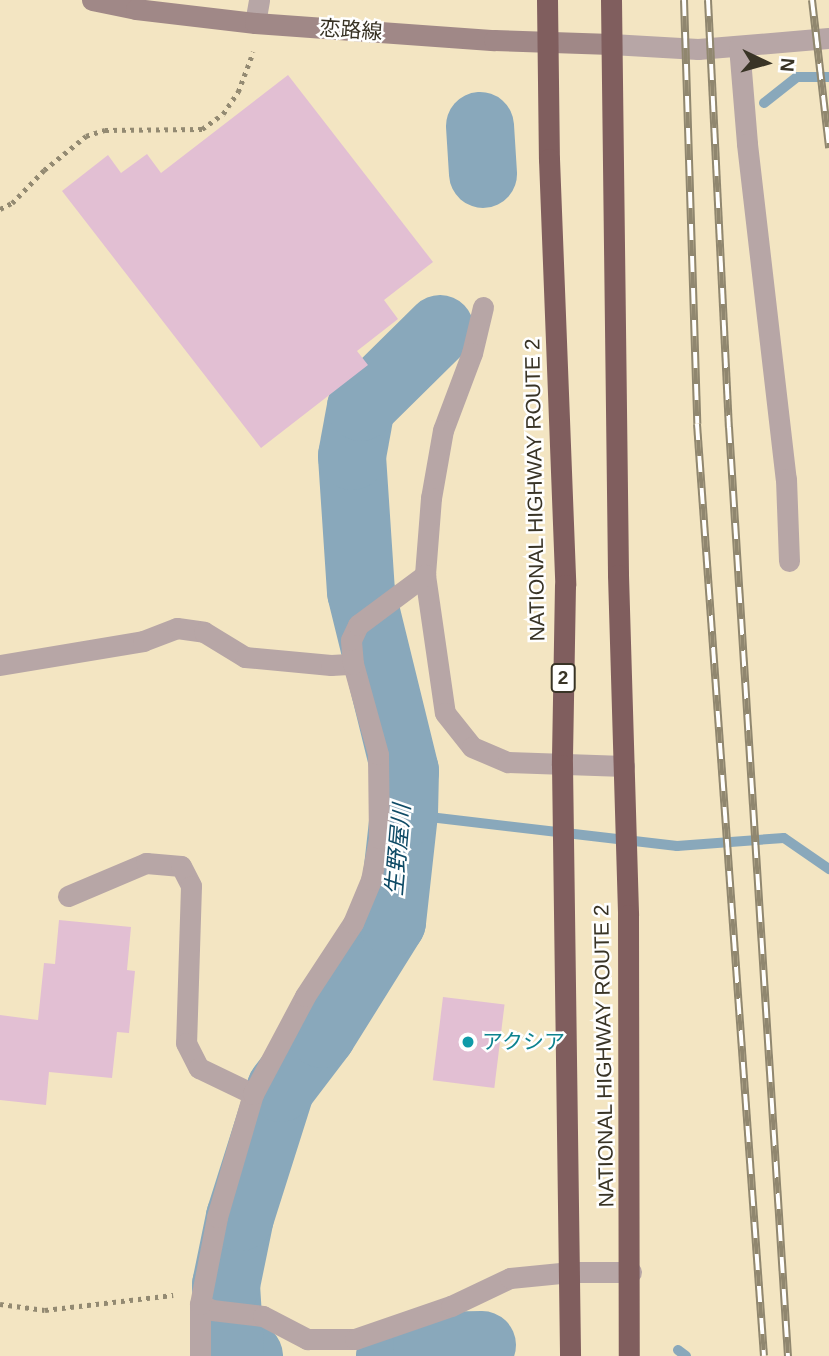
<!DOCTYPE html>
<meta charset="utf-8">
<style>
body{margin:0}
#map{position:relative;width:829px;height:1356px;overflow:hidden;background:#f3e5c2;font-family:Arial,"Noto Sans JP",sans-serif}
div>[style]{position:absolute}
.stream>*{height:10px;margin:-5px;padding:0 5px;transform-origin:5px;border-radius:5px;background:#89a8bb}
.river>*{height:68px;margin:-34px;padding:0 34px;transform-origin:34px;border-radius:34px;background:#89a8bb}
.building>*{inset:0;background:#e2bfd3;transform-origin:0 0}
.path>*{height:4.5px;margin-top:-2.25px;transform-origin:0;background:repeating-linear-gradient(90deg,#938a72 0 3.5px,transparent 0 8.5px)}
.street>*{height:21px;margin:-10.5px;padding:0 10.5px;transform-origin:10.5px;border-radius:10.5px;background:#b7a6a6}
.secondary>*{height:21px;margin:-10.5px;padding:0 10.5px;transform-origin:10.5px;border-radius:10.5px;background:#a08887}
.highway>*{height:21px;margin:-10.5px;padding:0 10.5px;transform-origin:10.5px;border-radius:10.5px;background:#805e5e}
.rail>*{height:8px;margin-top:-4px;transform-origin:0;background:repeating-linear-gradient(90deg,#fff 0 16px,#90876f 0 32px);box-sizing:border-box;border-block:2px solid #90876f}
.dots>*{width:19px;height:19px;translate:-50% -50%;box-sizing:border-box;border:4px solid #fff;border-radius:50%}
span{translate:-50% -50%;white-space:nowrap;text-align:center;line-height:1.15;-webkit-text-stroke:5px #fff;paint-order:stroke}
.shield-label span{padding:2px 5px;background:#fff;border:2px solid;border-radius:5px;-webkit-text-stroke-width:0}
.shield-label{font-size:19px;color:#393426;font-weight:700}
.street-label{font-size:21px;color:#393426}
.culture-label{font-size:21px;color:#0d838f}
.left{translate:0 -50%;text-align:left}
.water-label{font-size:23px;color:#0f4b66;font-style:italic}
.north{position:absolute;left:731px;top:28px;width:70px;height:70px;-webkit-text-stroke:5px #fff;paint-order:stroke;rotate:95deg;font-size:19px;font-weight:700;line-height:28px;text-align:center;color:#393426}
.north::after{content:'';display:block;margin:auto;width:24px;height:32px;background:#393426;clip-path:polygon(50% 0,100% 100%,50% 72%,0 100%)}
</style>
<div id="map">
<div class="stream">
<i style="left:764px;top:103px;width:42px;rotate:-38.2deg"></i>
<i style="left:797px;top:77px;width:32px"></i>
<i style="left:404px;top:814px;width:275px;rotate:6.7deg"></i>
<i style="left:677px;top:846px;width:107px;rotate:-4.3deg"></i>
<i style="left:784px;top:838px;width:55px;rotate:34.6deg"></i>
<i style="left:678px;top:1350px;width:10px;rotate:37deg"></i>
</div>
<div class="river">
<i style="left:480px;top:126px;width:48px;rotate:86.4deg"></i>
<i style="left:249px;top:1356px;width:20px;rotate:-160deg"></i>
<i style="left:230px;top:1349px;width:64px;rotate:-93.6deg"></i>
<i style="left:226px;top:1285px;width:69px;rotate:-78.4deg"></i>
<i style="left:240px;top:1217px;width:135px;rotate:-72.4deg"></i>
<i style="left:281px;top:1088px;width:68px;rotate:-52.8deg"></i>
<i style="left:322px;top:1034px;width:132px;rotate:-58deg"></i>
<i style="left:392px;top:922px;width:109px;rotate:-83.7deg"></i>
<i style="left:404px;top:814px;width:43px;rotate:-88.7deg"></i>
<i style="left:405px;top:771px;width:184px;rotate:-103.8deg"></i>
<i style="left:361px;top:592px;width:136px;rotate:-93.8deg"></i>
<i style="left:352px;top:456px;width:50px;rotate:-79.6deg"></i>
<i style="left:361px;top:407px;width:111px;rotate:-44.6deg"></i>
<i style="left:390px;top:1356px;width:38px;rotate:-15deg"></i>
<i style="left:427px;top:1346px;width:55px;rotate:-1deg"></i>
</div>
<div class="building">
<i style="clip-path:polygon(288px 75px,433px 262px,384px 300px,398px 319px,357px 351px,368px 365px,261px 448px,62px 191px,108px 155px,121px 173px,147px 154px,161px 173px)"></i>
<i style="clip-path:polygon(59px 920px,131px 927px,127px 970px,135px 971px,129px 1033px,117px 1032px,112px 1078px,49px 1072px,46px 1105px,0 1100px,0 1015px,38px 1020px,44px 963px,55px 964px)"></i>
<i style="left:443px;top:997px;width:62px;height:84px;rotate:7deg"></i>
</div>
<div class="path">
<i style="left:0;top:209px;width:13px;rotate:-27deg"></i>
<i style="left:12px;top:203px;width:46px;rotate:-45.9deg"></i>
<i style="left:44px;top:170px;width:54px;rotate:-39deg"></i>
<i style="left:86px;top:136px;width:20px;rotate:-18deg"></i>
<i style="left:105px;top:130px;width:97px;rotate:-0.6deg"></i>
<i style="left:202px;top:129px;width:26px;rotate:-36deg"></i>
<i style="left:223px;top:114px;width:27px;rotate:-56deg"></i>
<i style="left:238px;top:92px;width:43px;rotate:-69.4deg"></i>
<i style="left:0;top:1304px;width:45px;rotate:7.6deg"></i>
<i style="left:45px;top:1310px;width:129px;rotate:-6.7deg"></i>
</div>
<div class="street">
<i style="left:255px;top:23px;width:23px;rotate:-80deg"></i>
<i style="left:611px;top:44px;width:87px;rotate:3.3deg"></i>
<i style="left:698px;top:49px;width:131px;rotate:-4.8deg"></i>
<i style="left:739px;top:46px;width:98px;rotate:85.3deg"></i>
<i style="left:747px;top:144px;width:337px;rotate:83.4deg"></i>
<i style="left:786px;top:479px;width:82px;rotate:87.9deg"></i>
<i style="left:483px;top:307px;width:47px;rotate:103.4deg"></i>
<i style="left:472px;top:353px;width:82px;rotate:110.6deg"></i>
<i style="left:443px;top:430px;width:69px;rotate:100deg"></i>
<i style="left:431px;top:498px;width:77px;rotate:94.5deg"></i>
<i style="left:425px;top:575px;width:139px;rotate:81.8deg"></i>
<i style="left:445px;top:713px;width:43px;rotate:51.5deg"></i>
<i style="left:472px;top:747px;width:39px;rotate:23deg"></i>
<i style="left:508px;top:762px;width:116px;rotate:2deg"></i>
<i style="left:0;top:665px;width:145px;rotate:-9.5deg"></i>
<i style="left:143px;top:641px;width:36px;rotate:-21deg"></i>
<i style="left:177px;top:628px;width:27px;rotate:8deg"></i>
<i style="left:204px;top:632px;width:48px;rotate:31.4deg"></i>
<i style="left:245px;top:657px;width:86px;rotate:5.3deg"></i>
<i style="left:331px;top:665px;width:22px;rotate:-3deg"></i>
<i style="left:68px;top:896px;width:85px;rotate:-22.9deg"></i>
<i style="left:146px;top:863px;width:35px;rotate:5deg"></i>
<i style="left:181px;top:866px;width:22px;rotate:63deg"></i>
<i style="left:191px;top:886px;width:157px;rotate:91.8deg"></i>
<i style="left:186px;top:1043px;width:28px;rotate:63deg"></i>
<i style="left:199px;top:1068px;width:60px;rotate:25.7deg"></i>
<i style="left:200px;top:1304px;width:13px;rotate:27deg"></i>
<i style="left:212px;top:1310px;width:51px;rotate:6.7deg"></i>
<i style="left:263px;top:1316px;width:50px;rotate:27.6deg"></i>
<i style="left:307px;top:1339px;width:48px"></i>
<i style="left:355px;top:1339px;width:102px;rotate:-19deg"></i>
<i style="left:451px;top:1306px;width:65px;rotate:-25.4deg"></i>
<i style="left:510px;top:1278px;width:61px;rotate:-5.6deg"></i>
<i style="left:571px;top:1272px;width:60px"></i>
<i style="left:200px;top:1356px;width:52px;rotate:-90deg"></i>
<i style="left:200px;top:1304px;width:89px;rotate:-78.9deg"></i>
<i style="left:217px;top:1217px;width:128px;rotate:-73.7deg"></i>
<i style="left:253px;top:1094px;width:111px;rotate:-62deg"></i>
<i style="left:305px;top:996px;width:87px;rotate:-56.7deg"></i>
<i style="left:353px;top:923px;width:47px;rotate:-67.3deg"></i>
<i style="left:371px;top:880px;width:43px;rotate:-79.2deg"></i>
<i style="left:379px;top:838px;width:84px;rotate:-90.7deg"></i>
<i style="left:378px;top:754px;width:93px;rotate:-105.5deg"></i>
<i style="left:353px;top:664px;width:24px;rotate:-95deg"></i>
<i style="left:351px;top:640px;width:17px;rotate:-65deg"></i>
<i style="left:358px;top:625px;width:84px;rotate:-36.7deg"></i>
</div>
<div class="secondary">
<i style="left:92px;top:0;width:45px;rotate:11.6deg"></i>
<i style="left:136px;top:9px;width:120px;rotate:6.7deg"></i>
<i style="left:255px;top:23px;width:240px;rotate:4.1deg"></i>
<i style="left:494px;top:40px;width:117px;rotate:2deg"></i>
</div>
<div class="highway">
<i style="left:547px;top:0;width:159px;rotate:89.3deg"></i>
<i style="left:549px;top:159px;width:426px;rotate:87.8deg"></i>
<i style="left:565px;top:585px;width:180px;rotate:91deg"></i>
<i style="left:562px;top:765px;width:591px;rotate:89.22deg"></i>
<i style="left:611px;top:0;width:575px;rotate:89.3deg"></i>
<i style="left:618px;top:575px;width:340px;rotate:88.3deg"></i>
<i style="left:628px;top:915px;width:441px;rotate:89.9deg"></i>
</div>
<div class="rail">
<i style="left:684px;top:0;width:424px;rotate:88.2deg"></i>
<i style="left:697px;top:424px;width:934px;rotate:85.89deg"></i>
<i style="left:708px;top:0;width:428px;rotate:87.2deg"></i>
<i style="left:729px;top:427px;width:931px;rotate:86.37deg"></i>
<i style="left:812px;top:0;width:149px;rotate:83.4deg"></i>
</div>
<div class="dots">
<i style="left:468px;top:1042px;background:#0f9aa8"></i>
</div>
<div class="shield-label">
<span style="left:563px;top:678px">2</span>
</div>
<div class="street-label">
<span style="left:351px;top:30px;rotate:4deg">恋路線</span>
<span style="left:535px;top:490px;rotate:-91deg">NATIONAL HIGHWAY ROUTE 2</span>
<span style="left:604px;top:1056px;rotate:-91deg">NATIONAL HIGHWAY ROUTE 2</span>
</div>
<div class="culture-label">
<span class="left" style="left:482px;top:1042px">アクシア</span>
</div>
<div class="water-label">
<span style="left:398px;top:850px;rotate:-85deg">生野屋川</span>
</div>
<div class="north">N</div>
</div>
